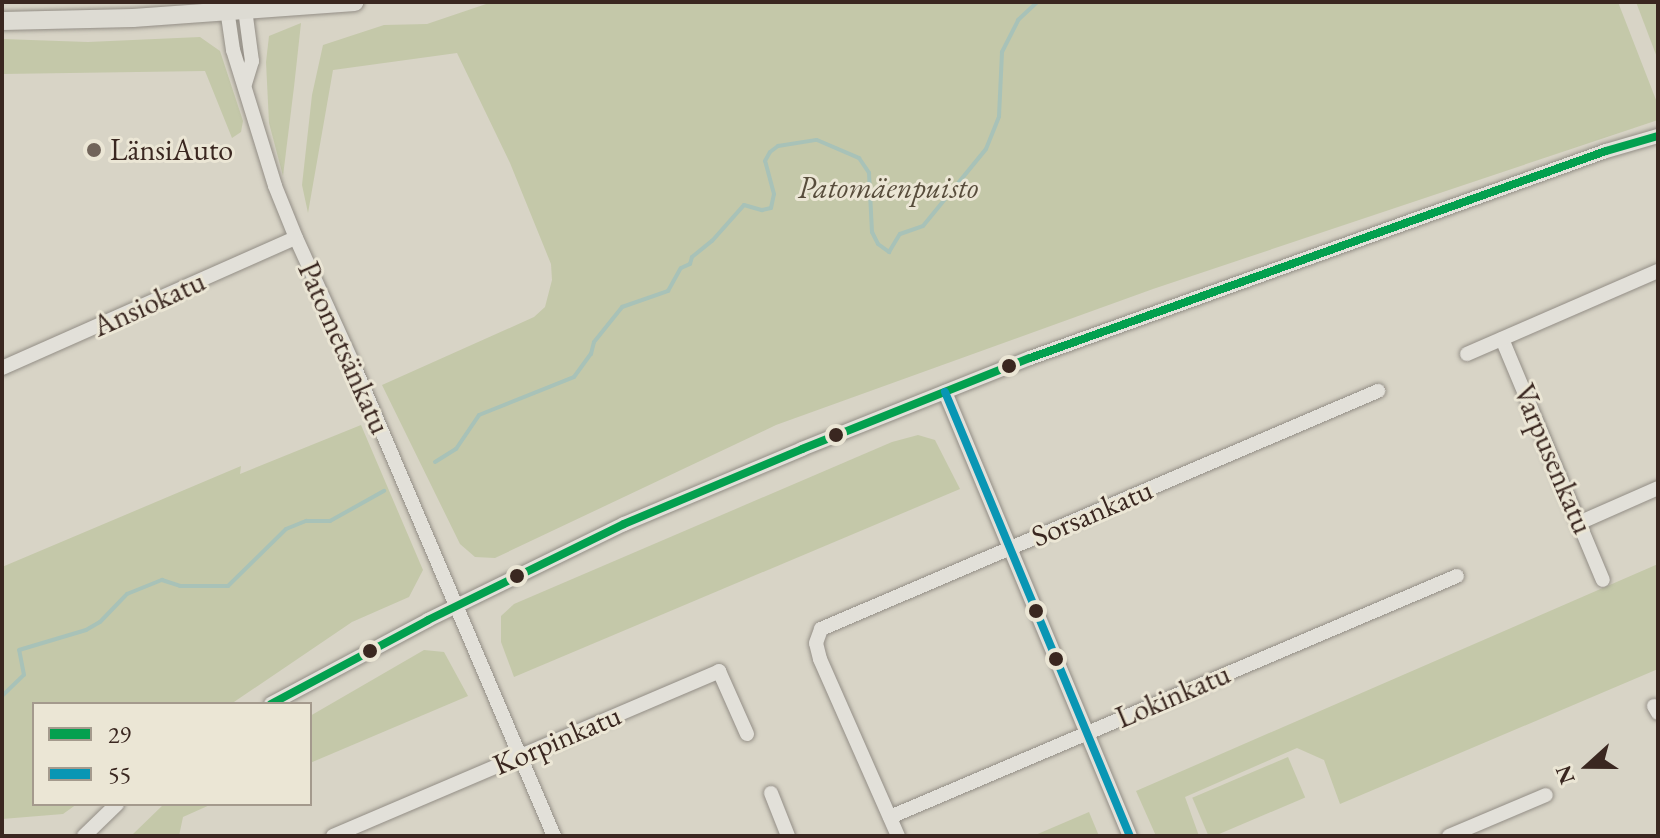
<!DOCTYPE html>
<meta charset="utf-8">
<style>
body{margin:0}
#map{position:relative;width:1660px;height:838px;overflow:hidden;background:#d8d4c6;font-family:"EB Garamond",serif}
div>[style]{position:absolute}
.green>*{inset:0;background:#c4c8a9;transform-origin:0 0}
.stream>*{height:4px;margin:-2px;padding:0 2px;transform-origin:2px;border-radius:2px;background:#a8c2b8}
.roads{filter:drop-shadow(0 0 2px #938e86) drop-shadow(0 0 2px #938e86)}
.minor>*{height:14px;margin:-7px;padding:0 7px;transform-origin:7px;border-radius:7px;background:#e2e0d9}
.major>*{height:18px;margin:-9px;padding:0 9px;transform-origin:9px;border-radius:9px;background:#dddbd3}
.bus-1>*{height:8px;margin:-4px;padding:0 4px;transform-origin:4px;border-radius:4px;background:#03a04f}
.bus-2>*{height:8px;margin:-4px;padding:0 4px;transform-origin:4px;border-radius:4px;background:#0996b4}
.dots>*{width:22px;height:22px;translate:-50% -50%;box-sizing:border-box;border:4px solid #ebe6d5;border-radius:50%}
span{translate:-50% -50%;white-space:nowrap;text-align:center;line-height:1.15;-webkit-text-stroke:6px #ebe6d5;paint-order:stroke}
.poi-label{font-size:30px;color:#3a2720}
.left{translate:0 -50%;text-align:left}
.park-label{font-size:30px;color:#584d3c;font-style:italic}
.street-label{font-size:30px;color:#3a2720}
.frame{position:absolute;inset:0;border:4px solid #3a2720;pointer-events:none}
.legend{position:absolute;left:32px;top:702px;width:280px;height:104px;box-sizing:border-box;background:#ebe6d5;border:2px solid #a49a8d;margin:0;padding:10px 14px;list-style:none;font-size:24px;color:#3a2720}
.legend li{display:flex;align-items:center;gap:16px;height:40px}
.legend b{width:40px;border:2px solid #a49a8d}
.north{position:absolute;left:1548px;top:726px;width:80px;height:80px;-webkit-text-stroke:6px #ebe6d5;paint-order:stroke;rotate:249deg;font-size:22px;font-weight:700;line-height:32px;text-align:center;color:#3a2720}
.north::after{content:'';display:block;margin:auto;width:28px;height:36px;background:#3a2720;clip-path:polygon(50% 0,100% 100%,50% 72%,0 100%)}
</style>
<div id="map">
<div class="green">
<i style="clip-path:polygon(492px 2px,1618px 2px,1658px 105px,1658px 120px,1153px 289px,776px 425px,495px 558px,475px 557px,460px 544px,382px 385px,534px 317px,545px 307px,552px 280px,551px 264px,510px 163px,457px 53px,333px 70px,308px 213px,302px 185px,312px 95px,323px 45px,384px 25px,427px 24px)"></i>
<i style="clip-path:polygon(1636px 2px,1658px 2px,1658px 60px)"></i>
<i style="clip-path:polygon(301px 23px,294px 87px,283px 176px,269px 123px,266px 62px,269px 36px)"></i>
<i style="clip-path:polygon(200px 37px,220px 51px,243px 121px,241px 132px,232px 138px,205px 71px,2px 74px,2px 39px,88px 42px)"></i>
<i style="clip-path:polygon(361px 425px,423px 570px,409px 597px,352px 622px,231px 704px,34px 704px,34px 804px,77px 804px,63px 814px,2px 819px,2px 567px,241px 466px,240px 474px)"></i>
<i style="clip-path:polygon(918px 435px,935px 440px,960px 489px,514px 677px,501px 642px,501px 616px,514px 604px,892px 442px)"></i>
<i style="clip-path:polygon(1658px 564px,1658px 669px,1340px 804px,1324px 760px,1297px 748px,1185px 797px,1199px 836px,1156px 836px,1136px 791px)"></i>
<i style="clip-path:polygon(424px 650px,444px 652px,468px 696px,310px 763px,310px 716px)"></i>
<i style="left:1288px;top:757px;width:44px;height:104px;rotate:67deg"></i>
<i style="clip-path:polygon(164px 804px,212px 804px,183px 817px,179px 836px,131px 836px)"></i>
<i style="clip-path:polygon(1089px 812px,1099px 836px,1033px 836px)"></i>
</div>
<div class="stream">
<i style="left:435px;top:462px;width:25px;rotate:-32deg"></i>
<i style="left:456px;top:449px;width:41px;rotate:-55.9deg"></i>
<i style="left:479px;top:415px;width:102px;rotate:-21.8deg"></i>
<i style="left:574px;top:377px;width:29px;rotate:-54deg"></i>
<i style="left:591px;top:354px;width:12px;rotate:-76deg"></i>
<i style="left:594px;top:342px;width:45px;rotate:-51.3deg"></i>
<i style="left:622px;top:307px;width:49px;rotate:-19.2deg"></i>
<i style="left:668px;top:291px;width:26px;rotate:-61deg"></i>
<i style="left:681px;top:268px;width:10px;rotate:-24deg"></i>
<i style="left:690px;top:264px;width:7px;rotate:-74deg"></i>
<i style="left:692px;top:257px;width:26px;rotate:-39deg"></i>
<i style="left:712px;top:241px;width:48px;rotate:-48.4deg"></i>
<i style="left:744px;top:205px;width:19px;rotate:16deg"></i>
<i style="left:762px;top:210px;width:9px;rotate:-13deg"></i>
<i style="left:771px;top:208px;width:14px;rotate:-78deg"></i>
<i style="left:774px;top:194px;width:34px;rotate:-105deg"></i>
<i style="left:765px;top:161px;width:10px;rotate:-61deg"></i>
<i style="left:770px;top:152px;width:10px;rotate:-37deg"></i>
<i style="left:778px;top:146px;width:39px;rotate:-9deg"></i>
<i style="left:817px;top:140px;width:46px;rotate:23.2deg"></i>
<i style="left:859px;top:158px;width:18px;rotate:56deg"></i>
<i style="left:869px;top:173px;width:59px;rotate:87.1deg"></i>
<i style="left:872px;top:232px;width:13px;rotate:63deg"></i>
<i style="left:878px;top:244px;width:14px;rotate:36deg"></i>
<i style="left:889px;top:252px;width:21px;rotate:-59deg"></i>
<i style="left:900px;top:234px;width:24px;rotate:-19deg"></i>
<i style="left:923px;top:226px;width:99px;rotate:-50.7deg"></i>
<i style="left:986px;top:149px;width:35px;rotate:-68deg"></i>
<i style="left:999px;top:116px;width:64px;rotate:-87.3deg"></i>
<i style="left:1002px;top:52px;width:36px;rotate:-63deg"></i>
<i style="left:1018px;top:20px;width:26px;rotate:-43deg"></i>
<i style="left:2px;top:696px;width:30px;rotate:-44deg"></i>
<i style="left:24px;top:675px;width:25px;rotate:-101deg"></i>
<i style="left:19px;top:650px;width:70px;rotate:-16.6deg"></i>
<i style="left:86px;top:630px;width:16px;rotate:-30deg"></i>
<i style="left:100px;top:622px;width:39px;rotate:-46deg"></i>
<i style="left:127px;top:594px;width:38px;rotate:-22deg"></i>
<i style="left:162px;top:580px;width:19px;rotate:18deg"></i>
<i style="left:180px;top:586px;width:48px"></i>
<i style="left:228px;top:586px;width:81px;rotate:-44.5deg"></i>
<i style="left:286px;top:529px;width:22px;rotate:-22deg"></i>
<i style="left:306px;top:521px;width:24px"></i>
<i style="left:330px;top:521px;width:62px;rotate:-29.1deg"></i>
</div>
<div class="roads">
<div class="minor">
<i style="left:226px;top:2px;width:49px;rotate:81.7deg"></i>
<i style="left:233px;top:50px;width:142px;rotate:72.8deg"></i>
<i style="left:275px;top:186px;width:56px;rotate:68deg"></i>
<i style="left:296px;top:238px;width:143px;rotate:65.6deg"></i>
<i style="left:355px;top:368px;width:509px;rotate:66.96deg"></i>
<i style="left:244px;top:2px;width:60px;rotate:82.3deg"></i>
<i style="left:252px;top:61px;width:24px;rotate:107deg"></i>
<i style="left:1502px;top:339px;width:261px;rotate:67.3deg"></i>
<i style="left:1467px;top:354px;width:208px;rotate:-23.5deg"></i>
<i style="left:2px;top:368px;width:321px;rotate:-23.9deg"></i>
<i style="left:945px;top:392px;width:481px;rotate:67.4deg"></i>
<i style="left:1581px;top:522px;width:84px;rotate:-23.8deg"></i>
<i style="left:271px;top:704px;width:178px;rotate:-28.1deg"></i>
<i style="left:428px;top:620px;width:218px;rotate:-26.1deg"></i>
<i style="left:624px;top:524px;width:193px;rotate:-22.8deg"></i>
<i style="left:802px;top:449px;width:245px;rotate:-21.8deg"></i>
<i style="left:1030px;top:358px;width:612px;rotate:-19.77deg"></i>
<i style="left:1606px;top:151px;width:54px;rotate:-16.1deg"></i>
<i style="left:1654px;top:706px;width:8px;rotate:60deg"></i>
<i style="left:771px;top:793px;width:46px;rotate:68.4deg"></i>
<i style="left:890px;top:817px;width:616px;rotate:-23.03deg"></i>
<i style="left:84px;top:836px;width:46px;rotate:-44.1deg"></i>
<i style="left:333px;top:836px;width:420px;rotate:-23.1deg"></i>
<i style="left:719px;top:671px;width:69px;rotate:66deg"></i>
<i style="left:898px;top:836px;width:193px;rotate:-113.8deg"></i>
<i style="left:820px;top:659px;width:16px;rotate:-104deg"></i>
<i style="left:816px;top:643px;width:15px;rotate:-70deg"></i>
<i style="left:821px;top:629px;width:606px;rotate:-23.14deg"></i>
<i style="left:1449px;top:836px;width:105px;rotate:-22.9deg"></i>
</div>
<div class="major">
<i style="left:2px;top:21px;width:131px;rotate:-1.3deg"></i>
<i style="left:133px;top:18px;width:222px;rotate:-4.1deg"></i>
</div>
</div>
<div class="bus-1">
<i style="left:271px;top:704px;width:178px;rotate:-28.1deg"></i>
<i style="left:428px;top:620px;width:218px;rotate:-26.1deg"></i>
<i style="left:624px;top:524px;width:193px;rotate:-22.8deg"></i>
<i style="left:802px;top:449px;width:245px;rotate:-21.8deg"></i>
<i style="left:1030px;top:358px;width:612px;rotate:-19.77deg"></i>
<i style="left:1606px;top:151px;width:54px;rotate:-16.1deg"></i>
</div>
<div class="bus-2">
<i style="left:945px;top:392px;width:481px;rotate:67.4deg"></i>
</div>
<div class="dots">
<i style="left:94px;top:150px;background:#71645a"></i>
<i style="left:1009px;top:366px;background:#3a2720"></i>
<i style="left:836px;top:435px;background:#3a2720"></i>
<i style="left:517px;top:576px;background:#3a2720"></i>
<i style="left:1036px;top:611px;background:#3a2720"></i>
<i style="left:370px;top:651px;background:#3a2720"></i>
<i style="left:1056px;top:659px;background:#3a2720"></i>
</div>
<div class="poi-label">
<span class="left" style="left:110px;top:150px">LänsiAuto</span>
</div>
<div class="park-label">
<span style="left:888px;top:188px">Patomäenpuisto</span>
</div>
<div class="street-label">
<span style="left:149px;top:304px;rotate:-24deg">Ansiokatu</span>
<span style="left:344px;top:348px;rotate:66deg">Patometsänkatu</span>
<span style="left:1553px;top:459px;rotate:67deg">Varpusenkatu</span>
<span style="left:1092px;top:513px;rotate:-23deg">Sorsankatu</span>
<span style="left:1173px;top:696px;rotate:-23deg">Lokinkatu</span>
<span style="left:557px;top:740px;rotate:-23deg">Korpinkatu</span>
</div>
<div class="frame"></div>
<ul class="legend">
<li><b style="height:10px;background:#03a04f"></b>29</li>
<li><b style="height:10px;background:#0996b4"></b>55</li>
</ul>
<div class="north">N</div>
</div>
